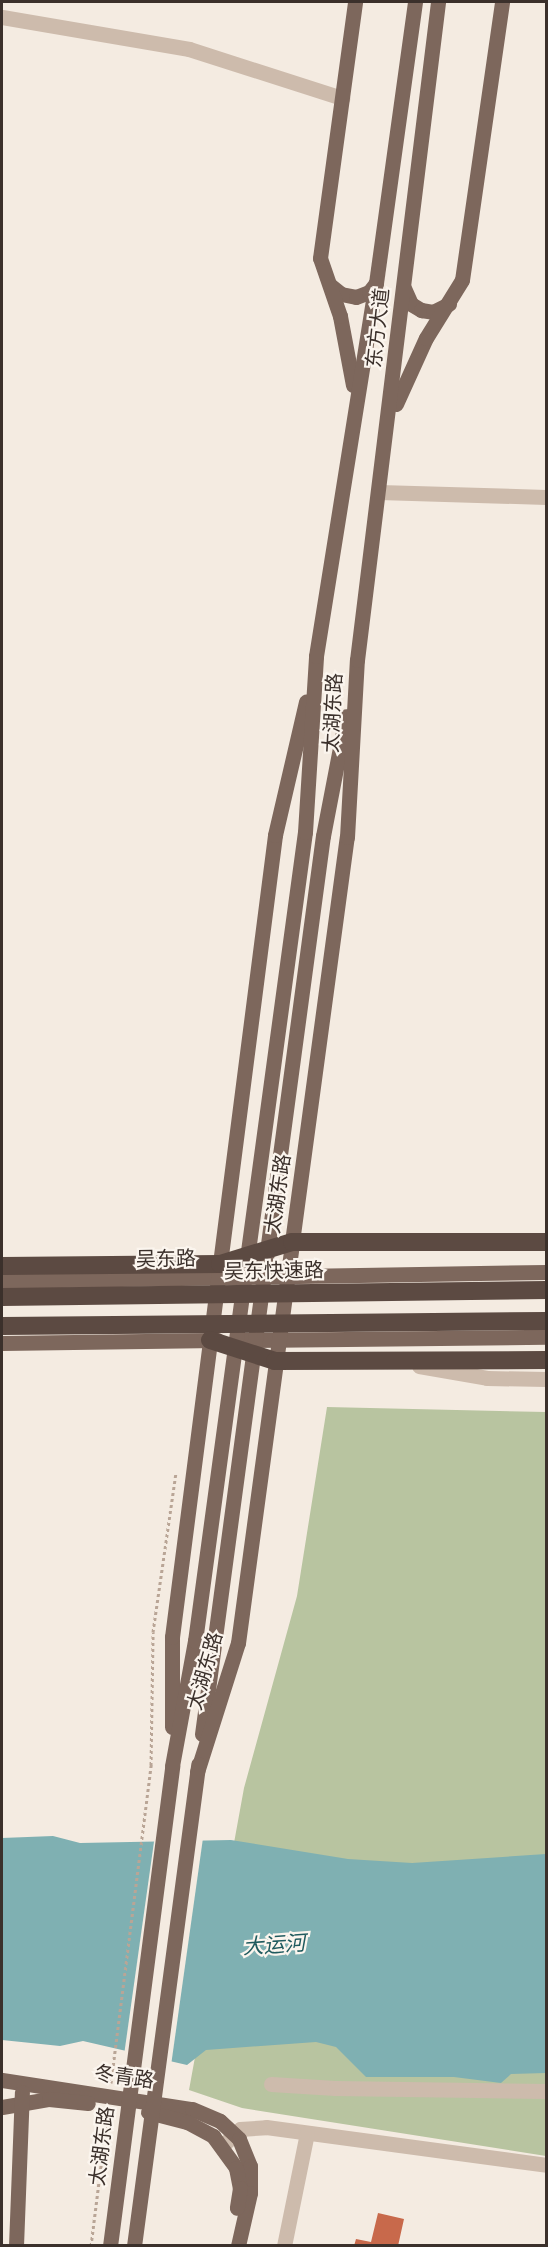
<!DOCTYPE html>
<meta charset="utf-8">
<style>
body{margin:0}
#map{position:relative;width:548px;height:2247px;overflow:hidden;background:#f4ebe1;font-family:Cabin,"Noto Sans SC",sans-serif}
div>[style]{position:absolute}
.green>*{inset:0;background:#b8c4a0}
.water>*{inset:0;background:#7fb0b2}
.pier>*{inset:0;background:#f4ebe1;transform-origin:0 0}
.building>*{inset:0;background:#c8694b}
.path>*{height:3px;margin-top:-1.5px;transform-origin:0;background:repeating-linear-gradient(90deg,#b9a596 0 3px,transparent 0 6px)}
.minor>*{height:15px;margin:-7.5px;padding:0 7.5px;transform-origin:7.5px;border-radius:7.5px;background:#cdbbac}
.major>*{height:15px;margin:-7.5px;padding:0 7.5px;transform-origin:7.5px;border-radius:7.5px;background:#7d675c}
.highway>*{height:18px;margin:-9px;padding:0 9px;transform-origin:9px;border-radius:9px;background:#5c4a42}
span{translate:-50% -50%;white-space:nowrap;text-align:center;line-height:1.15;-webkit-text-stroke:4.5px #fbf5ee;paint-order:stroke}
.street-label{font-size:20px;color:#3b302b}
.water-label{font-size:21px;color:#1f5a5e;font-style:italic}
.frame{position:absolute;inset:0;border:3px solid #3b302b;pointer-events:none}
</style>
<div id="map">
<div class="green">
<i style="clip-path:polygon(327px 1407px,546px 1412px,546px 2156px,242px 2108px,189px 2090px,244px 1788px,297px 1596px)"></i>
</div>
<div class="water">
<i style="clip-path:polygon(53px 1836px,80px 1843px,231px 1840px,348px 1859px,412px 1863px,546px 1854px,546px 2073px,511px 2074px,501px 2083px,454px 2077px,366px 2077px,336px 2047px,316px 2042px,206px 2050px,187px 2065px,83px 2041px,60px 2046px,2px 2040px,2px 1838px)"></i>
</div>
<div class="pier">
<i style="left:203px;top:1838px;width:228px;height:48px;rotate:98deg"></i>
</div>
<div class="building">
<i style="clip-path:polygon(378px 2213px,404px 2219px,398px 2246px,354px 2246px,356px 2239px,371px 2242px)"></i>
</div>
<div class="path">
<i style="left:111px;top:2083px;width:321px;rotate:-82.8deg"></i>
<i style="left:151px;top:1765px;width:133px;rotate:-89.1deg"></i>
<i style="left:153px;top:1632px;width:161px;rotate:-81.8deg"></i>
<i style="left:91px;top:2246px;width:137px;rotate:-82.9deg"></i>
</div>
<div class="minor">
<i style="left:2px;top:17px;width:190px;rotate:9.7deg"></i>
<i style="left:189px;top:49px;width:161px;rotate:17.8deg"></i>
<i style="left:379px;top:492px;width:167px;rotate:1.7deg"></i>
<i style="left:419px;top:1366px;width:69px;rotate:10deg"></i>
<i style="left:487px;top:1378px;width:59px;rotate:1deg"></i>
<i style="left:271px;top:2084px;width:64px;rotate:3.6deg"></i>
<i style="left:335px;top:2088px;width:211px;rotate:0.8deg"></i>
<i style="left:222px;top:2146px;width:25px;rotate:-43deg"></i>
<i style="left:240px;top:2129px;width:26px;rotate:-4deg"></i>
<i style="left:266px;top:2127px;width:283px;rotate:7.7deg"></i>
<i style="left:284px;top:2246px;width:115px;rotate:-78.5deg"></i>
</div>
<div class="major">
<i style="left:330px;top:285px;width:14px;rotate:39deg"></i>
<i style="left:341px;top:294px;width:15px;rotate:11deg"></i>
<i style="left:356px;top:297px;width:14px;rotate:-21deg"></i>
<i style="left:369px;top:292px;width:11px;rotate:-52deg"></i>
<i style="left:404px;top:288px;width:17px;rotate:66deg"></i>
<i style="left:411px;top:304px;width:12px;rotate:31deg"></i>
<i style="left:421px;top:310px;width:12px;rotate:9deg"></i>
<i style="left:433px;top:312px;width:18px;rotate:-27deg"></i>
<i style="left:353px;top:385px;width:70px;rotate:-100.7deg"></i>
<i style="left:340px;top:316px;width:61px;rotate:-109deg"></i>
<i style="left:320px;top:258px;width:258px;rotate:-82.2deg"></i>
<i style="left:396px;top:404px;width:72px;rotate:-65.6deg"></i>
<i style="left:426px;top:338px;width:68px;rotate:-58.2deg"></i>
<i style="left:462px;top:280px;width:281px;rotate:-81.8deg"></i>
<i style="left:2px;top:1281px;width:544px;rotate:-0.95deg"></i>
<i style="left:244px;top:1340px;width:302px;rotate:-0.6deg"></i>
<i style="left:2px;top:1343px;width:215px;rotate:-0.8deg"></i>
<i style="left:172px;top:1727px;width:90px;rotate:-90deg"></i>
<i style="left:172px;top:1637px;width:809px;rotate:-82.68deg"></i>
<i style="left:275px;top:835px;width:137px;rotate:-76.9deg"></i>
<i style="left:202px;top:1734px;width:906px;rotate:-82.33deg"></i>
<i style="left:323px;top:836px;width:122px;rotate:-79.1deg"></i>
<i style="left:197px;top:1772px;width:135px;rotate:-72.4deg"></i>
<i style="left:238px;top:1643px;width:405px;rotate:-82.3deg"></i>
<i style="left:292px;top:1242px;width:409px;rotate:-82.3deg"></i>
<i style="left:347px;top:837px;width:177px;rotate:-86.8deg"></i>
<i style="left:357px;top:660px;width:663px;rotate:-82.98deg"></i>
<i style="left:2px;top:2080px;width:192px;rotate:8.7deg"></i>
<i style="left:192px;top:2109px;width:30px;rotate:23deg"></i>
<i style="left:220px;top:2121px;width:26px;rotate:43deg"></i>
<i style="left:239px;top:2139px;width:29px;rotate:68deg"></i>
<i style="left:250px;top:2166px;width:27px;rotate:90deg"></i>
<i style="left:250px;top:2193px;width:54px;rotate:102.8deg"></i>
<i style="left:2px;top:2107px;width:48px;rotate:-9.7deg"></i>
<i style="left:49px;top:2099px;width:39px;rotate:6deg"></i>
<i style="left:148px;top:2112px;width:40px;rotate:14.4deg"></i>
<i style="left:187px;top:2122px;width:30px;rotate:28deg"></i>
<i style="left:213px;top:2136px;width:39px;rotate:54deg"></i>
<i style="left:236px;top:2168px;width:20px;rotate:79deg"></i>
<i style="left:240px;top:2188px;width:20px;rotate:99deg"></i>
<i style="left:16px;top:2246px;width:154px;rotate:-87.8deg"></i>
<i style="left:110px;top:2246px;width:484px;rotate:-82.6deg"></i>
<i style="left:172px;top:1766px;width:127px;rotate:-79.6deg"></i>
<i style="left:195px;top:1641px;width:816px;rotate:-82.26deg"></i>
<i style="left:305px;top:832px;width:176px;rotate:-86.4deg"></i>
<i style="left:316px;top:656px;width:378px;rotate:-80.9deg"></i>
<i style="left:376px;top:283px;width:284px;rotate:-82.1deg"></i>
<i style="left:134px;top:2246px;width:486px;rotate:-82.4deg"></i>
</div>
<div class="highway">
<i style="left:2px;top:1266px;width:218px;rotate:-0.5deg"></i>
<i style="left:220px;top:1264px;width:75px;rotate:-17deg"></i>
<i style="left:292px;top:1242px;width:254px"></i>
<i style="left:2px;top:1297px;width:544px;rotate:-0.74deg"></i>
<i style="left:2px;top:1326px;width:544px;rotate:-0.53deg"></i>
<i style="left:210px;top:1340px;width:68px;rotate:17.9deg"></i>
<i style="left:275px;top:1361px;width:271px;rotate:-0.2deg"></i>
</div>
<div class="street-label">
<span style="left:378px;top:328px;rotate:-84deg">东方大道</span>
<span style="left:333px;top:713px;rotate:-87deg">太湖东路</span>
<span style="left:278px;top:1194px;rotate:-82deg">太湖东路</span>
<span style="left:166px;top:1259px;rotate:-1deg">吴东路</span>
<span style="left:274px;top:1271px;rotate:-1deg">吴东快速路</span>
<span style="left:205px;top:1671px;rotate:-74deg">太湖东路</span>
<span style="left:124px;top:2077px;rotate:8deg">冬青路</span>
<span style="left:102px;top:2146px;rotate:-83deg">太湖东路</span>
</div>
<div class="water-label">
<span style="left:274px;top:1945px;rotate:-4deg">大运河</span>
</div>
<div class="frame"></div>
</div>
